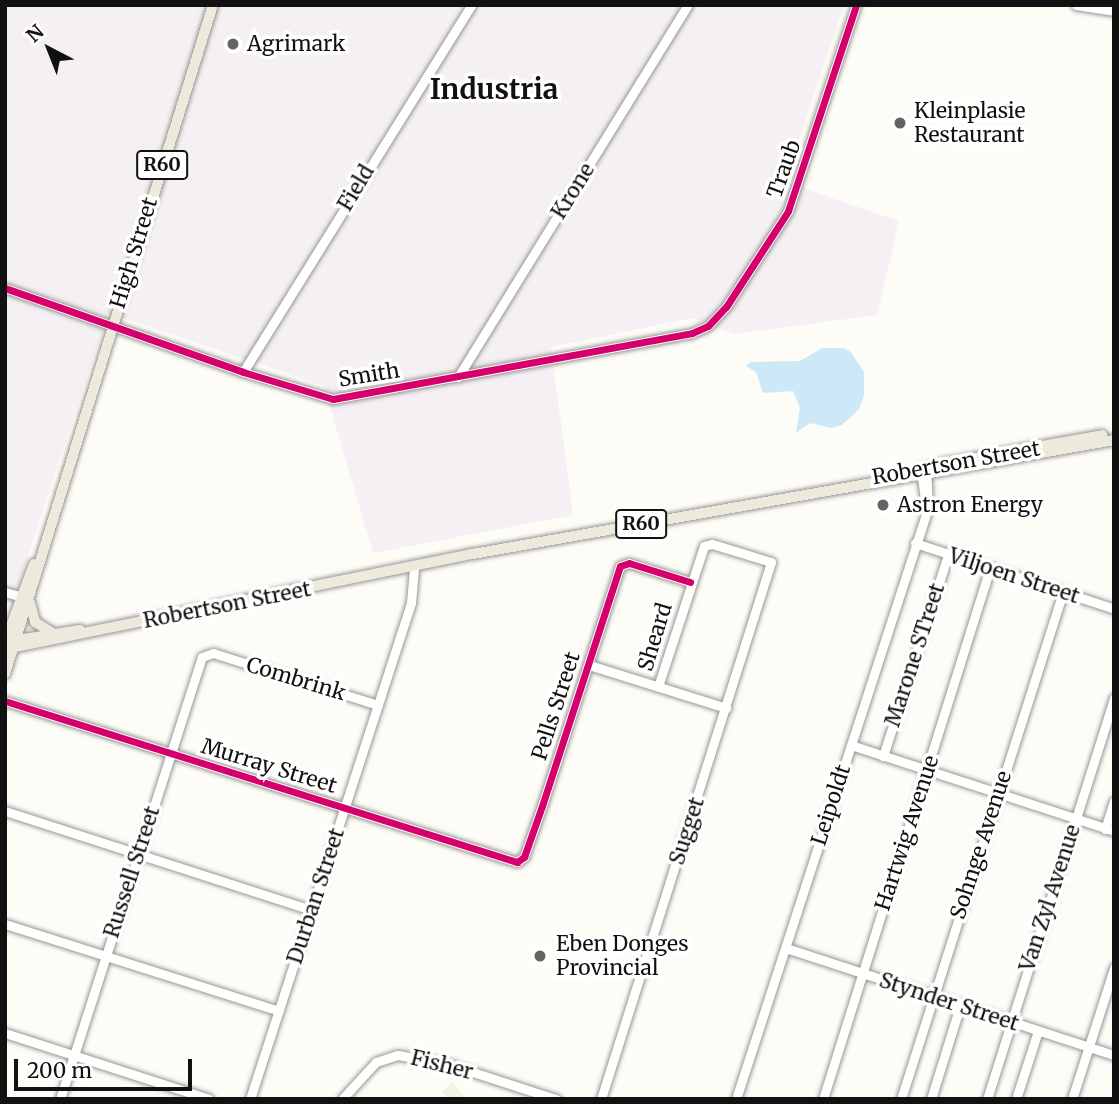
<!DOCTYPE html>
<style>
body{margin:0}
#map{position:relative;width:1119px;height:1104px;overflow:hidden;background:#fdfcf7;font-family:Merriweather,serif}
div>[style]{position:absolute}
.industrial>*{inset:0;background:#f5f0f3}
.pitch>*{inset:0;background:#f0f6e1}
.water>*{inset:0;background:#cde8f7}
.roads{filter:drop-shadow(0 0 2px #979795) drop-shadow(0 0 2px #979795)}
.minor>*{height:9px;margin:-4.5px;padding:0 4.5px;transform-origin:4.5px;border-radius:4.5px;background:#fffffe}
.major>*{height:10px;margin:-5px;padding:0 5px;transform-origin:5px;border-radius:5px;background:#ede9dc}
.cycleway>*{height:7px;margin:-3.5px;padding:0 3.5px;transform-origin:3.5px;border-radius:3.5px;background:#d6006c}
.dots>*{width:19px;height:19px;translate:-50% -50%;box-sizing:border-box;border:4px solid #fff;border-radius:50%}
span{translate:-50% -50%;white-space:nowrap;text-align:center;line-height:1.15;-webkit-text-stroke:7px #fff;paint-order:stroke}
.shield-label span{padding:2px 5px;background:#fff;border:2px solid;border-radius:5px;-webkit-text-stroke-width:0}
.shield-label{font-size:19px;color:#111;font-weight:700}
.poi-label{font-size:21px;color:#111}
.left{translate:0 -50%;text-align:left}
.street-label{font-size:21px;color:#111}
.district-label{font-size:28px;color:#111;font-weight:700}
.frame{position:absolute;inset:0;border:7px solid #111;pointer-events:none}
.north{position:absolute;left:14px;top:14px;width:70px;height:70px;-webkit-text-stroke:5px #fff;paint-order:stroke;rotate:318deg;font-size:19px;font-weight:700;line-height:28px;text-align:center;color:#111}
.north::after{content:'';display:block;margin:auto;width:24px;height:32px;background:#111;clip-path:polygon(50% 0,100% 100%,50% 72%,0 100%)}
.scale{position:absolute;left:14px;top:1059px;width:178px;height:32px;box-sizing:border-box;border:4px solid #111;border-top:0;padding-left:9px;font-size:21px;line-height:24px;white-space:nowrap;color:#111;-webkit-text-stroke:5px #fff;paint-order:stroke}
</style>
<div id="map">
<div class="industrial">
<i style="clip-path:polygon(5px 5px,844px 5px,785px 182px,899px 221px,877px 315px,734px 334px,692px 318px,551px 347px,573px 515px,373px 553px,324px 386px,108px 313px,13px 602px,5px 600px)"></i>
</div>
<div class="pitch">
<i style="clip-path:polygon(452px 1082px,467px 1099px,448px 1099px,442px 1092px)"></i>
</div>
<div class="water">
<i style="clip-path:polygon(822px 348px,844px 348px,851px 352px,864px 372px,864px 395px,859px 409px,842px 425px,831px 428px,810px 423px,796px 433px,800px 408px,793px 391px,763px 393px,756px 372px,746px 366px,751px 362px,800px 361px)"></i>
</div>
<div class="roads">
<div class="minor">
<i style="left:1076px;top:5px;width:38px;rotate:9deg"></i>
<i style="left:5px;top:288px;width:252px;rotate:19.4deg"></i>
<i style="left:243px;top:372px;width:94px;rotate:16.7deg"></i>
<i style="left:333px;top:399px;width:365px;rotate:-10.4deg"></i>
<i style="left:692px;top:333px;width:17px;rotate:-24deg"></i>
<i style="left:708px;top:326px;width:26px;rotate:-47deg"></i>
<i style="left:726px;top:307px;width:114px;rotate:-57.1deg"></i>
<i style="left:788px;top:211px;width:217px;rotate:-71.7deg"></i>
<i style="left:243px;top:372px;width:432px;rotate:-58.1deg"></i>
<i style="left:458px;top:377px;width:437px;rotate:-58.3deg"></i>
<i style="left:921px;top:468px;width:31px;rotate:83deg"></i>
<i style="left:915px;top:543px;width:210px;rotate:18.3deg"></i>
<i style="left:5px;top:592px;width:15px;rotate:16deg"></i>
<i style="left:589px;top:665px;width:144px;rotate:17.4deg"></i>
<i style="left:5px;top:701px;width:537px;rotate:17.46deg"></i>
<i style="left:517px;top:862px;width:9px;rotate:-36deg"></i>
<i style="left:524px;top:857px;width:54px;rotate:-70.6deg"></i>
<i style="left:542px;top:806px;width:252px;rotate:-72deg"></i>
<i style="left:620px;top:566px;width:9px;rotate:-18deg"></i>
<i style="left:629px;top:563px;width:64px;rotate:17.3deg"></i>
<i style="left:851px;top:745px;width:277px;rotate:18.1deg"></i>
<i style="left:883px;top:756px;width:211px;rotate:-72.1deg"></i>
<i style="left:5px;top:811px;width:322px;rotate:17.9deg"></i>
<i style="left:1105px;top:829px;width:29px;rotate:-72deg"></i>
<i style="left:5px;top:924px;width:287px;rotate:17.6deg"></i>
<i style="left:786px;top:948px;width:345px;rotate:18.1deg"></i>
<i style="left:5px;top:1033px;width:214px;rotate:17.9deg"></i>
<i style="left:60px;top:1099px;width:464px;rotate:-72.2deg"></i>
<i style="left:202px;top:657px;width:12px;rotate:-20deg"></i>
<i style="left:213px;top:653px;width:173px;rotate:17.5deg"></i>
<i style="left:250px;top:1099px;width:521px;rotate:-72.02deg"></i>
<i style="left:411px;top:603px;width:37px;rotate:-85deg"></i>
<i style="left:342px;top:1099px;width:50px;rotate:-47.4deg"></i>
<i style="left:376px;top:1062px;width:23px;rotate:-18deg"></i>
<i style="left:398px;top:1055px;width:51px;rotate:10.2deg"></i>
<i style="left:448px;top:1064px;width:114px;rotate:18deg"></i>
<i style="left:601px;top:1099px;width:563px;rotate:-72.43deg"></i>
<i style="left:771px;top:562px;width:62px;rotate:-163deg"></i>
<i style="left:712px;top:544px;width:8px;rotate:166deg"></i>
<i style="left:704px;top:546px;width:148px;rotate:108.1deg"></i>
<i style="left:736px;top:1099px;width:621px;rotate:-72deg"></i>
<i style="left:928px;top:508px;width:41px;rotate:-92.8deg"></i>
<i style="left:823px;top:1099px;width:557px;rotate:-72.54deg"></i>
<i style="left:901px;top:1099px;width:532px;rotate:-72.28deg"></i>
<i style="left:931px;top:1099px;width:97px;rotate:-72.7deg"></i>
<i style="left:987px;top:1099px;width:421px;rotate:-72.4deg"></i>
<i style="left:1016px;top:1099px;width:71px;rotate:-72.1deg"></i>
<i style="left:1072px;top:1099px;width:138px;rotate:-72.2deg"></i>
</div>
<div class="major">
<i style="left:936px;top:465px;width:169px;rotate:-10.2deg"></i>
<i style="left:34px;top:564px;width:83px;rotate:110.4deg"></i>
<i style="left:5px;top:642px;width:76px;rotate:-9.1deg"></i>
<i style="left:30px;top:603px;width:20px;rotate:75deg"></i>
<i style="left:35px;top:622px;width:22px;rotate:32deg"></i>
<i style="left:5px;top:649px;width:478px;rotate:-11.5deg"></i>
<i style="left:473px;top:554px;width:651px;rotate:-10.08deg"></i>
<i style="left:5px;top:674px;width:701px;rotate:-72.73deg"></i>
</div>
</div>
<div class="cycleway">
<i style="left:5px;top:288px;width:252px;rotate:19.4deg"></i>
<i style="left:243px;top:372px;width:94px;rotate:16.7deg"></i>
<i style="left:333px;top:399px;width:365px;rotate:-10.4deg"></i>
<i style="left:692px;top:333px;width:17px;rotate:-24deg"></i>
<i style="left:708px;top:326px;width:26px;rotate:-47deg"></i>
<i style="left:726px;top:307px;width:114px;rotate:-57.1deg"></i>
<i style="left:788px;top:211px;width:217px;rotate:-71.7deg"></i>
<i style="left:5px;top:701px;width:537px;rotate:17.46deg"></i>
<i style="left:517px;top:862px;width:9px;rotate:-36deg"></i>
<i style="left:524px;top:857px;width:54px;rotate:-70.6deg"></i>
<i style="left:542px;top:806px;width:252px;rotate:-72deg"></i>
<i style="left:620px;top:566px;width:9px;rotate:-18deg"></i>
<i style="left:629px;top:563px;width:64px;rotate:17.3deg"></i>
</div>
<div class="dots">
<i style="left:233px;top:44px;background:#646362"></i>
<i style="left:900px;top:123px;background:#646362"></i>
<i style="left:883px;top:505px;background:#646362"></i>
<i style="left:540px;top:956px;background:#646362"></i>
</div>
<div class="shield-label">
<span style="left:162px;top:165px">R60</span>
<span style="left:641px;top:524px">R60</span>
</div>
<div class="poi-label">
<span class="left" style="left:247px;top:44px">Agrimark</span>
<span class="left" style="left:914px;top:123px">Kleinplasie<br>Restaurant</span>
<span class="left" style="left:897px;top:505px">Astron Energy</span>
<span class="left" style="left:556px;top:956px">Eben Donges<br>Provincial</span>
</div>
<div class="street-label">
<span style="left:784px;top:169px;rotate:-70deg">Traub</span>
<span style="left:356px;top:188px;rotate:-59deg">Field</span>
<span style="left:573px;top:191px;rotate:-58deg">Krone</span>
<span style="left:134px;top:253px;rotate:-73deg">High Street</span>
<span style="left:369px;top:375px;rotate:-9deg">Smith</span>
<span style="left:956px;top:463px;rotate:-10deg">Robertson Street</span>
<span style="left:1014px;top:576px;rotate:18deg">Viljoen Street</span>
<span style="left:227px;top:605px;rotate:-11deg">Robertson Street</span>
<span style="left:655px;top:637px;rotate:-73deg">Sheard</span>
<span style="left:915px;top:655px;rotate:-72deg">Marone STreet</span>
<span style="left:296px;top:679px;rotate:17deg">Combrink</span>
<span style="left:556px;top:706px;rotate:-72deg">Pells Street</span>
<span style="left:269px;top:766px;rotate:17deg">Murray Street</span>
<span style="left:831px;top:805px;rotate:-72deg">Leipoldt</span>
<span style="left:687px;top:831px;rotate:-72deg">Sugget</span>
<span style="left:907px;top:833px;rotate:-72deg">Hartwig Avenue</span>
<span style="left:981px;top:845px;rotate:-72deg">Sohnge Avenue</span>
<span style="left:132px;top:872px;rotate:-72deg">Russell Street</span>
<span style="left:316px;top:896px;rotate:-72deg">Durban Street</span>
<span style="left:1050px;top:898px;rotate:-72deg">Van Zyl Avenue</span>
<span style="left:949px;top:1002px;rotate:18deg">Stynder Street</span>
<span style="left:442px;top:1065px;rotate:14deg">Fisher</span>
</div>
<div class="district-label">
<span style="left:494px;top:89px">Industria</span>
</div>
<div class="frame"></div>
<div class="north">N</div>
<div class="scale">200 m</div>
</div>
